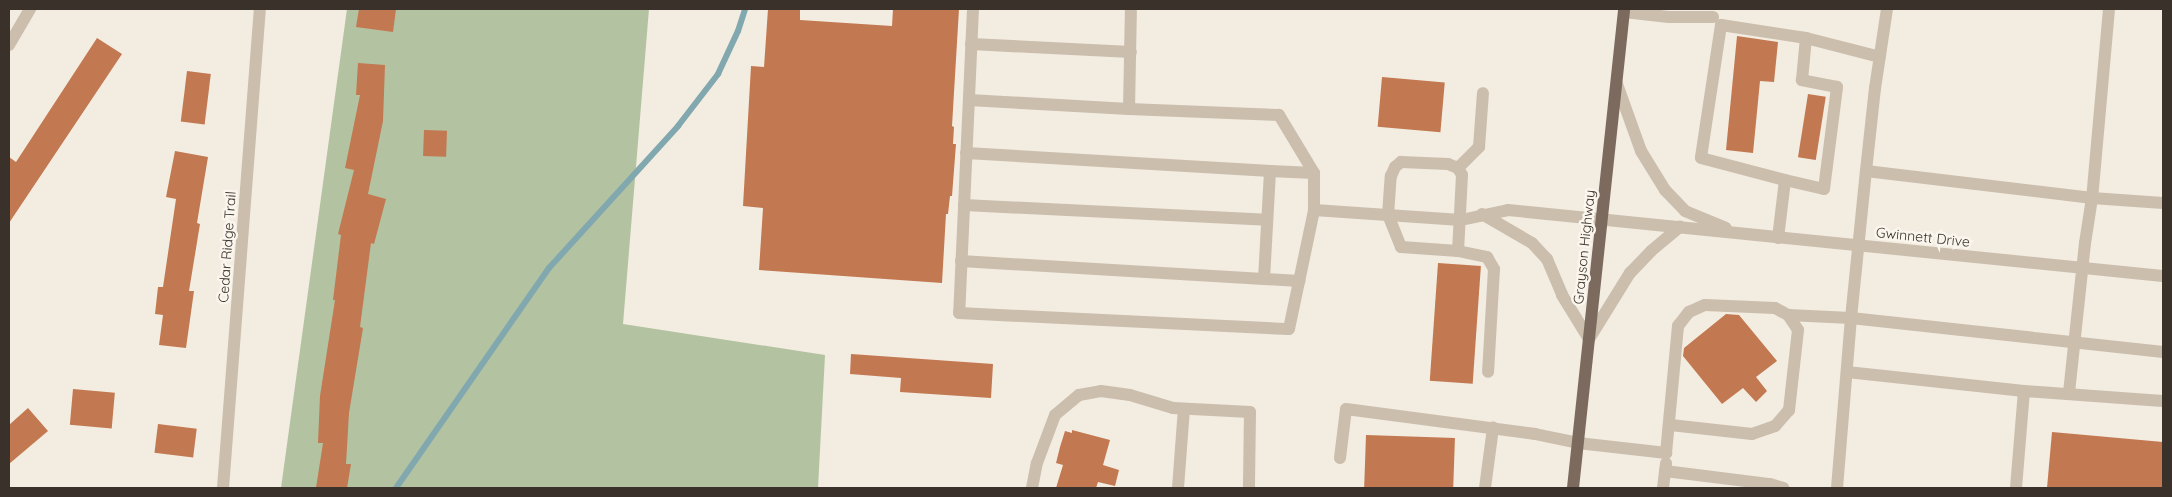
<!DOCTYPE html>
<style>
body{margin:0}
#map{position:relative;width:2172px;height:497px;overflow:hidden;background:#f3ece1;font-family:Quicksand,sans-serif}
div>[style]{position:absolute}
.green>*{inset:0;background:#b3c2a1}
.stream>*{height:6px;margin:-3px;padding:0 3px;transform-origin:3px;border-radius:3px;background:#81a8af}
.building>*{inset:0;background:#c27850;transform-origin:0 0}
.minor>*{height:12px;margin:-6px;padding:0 6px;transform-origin:6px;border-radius:6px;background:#cbbead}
.major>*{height:12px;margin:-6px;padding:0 6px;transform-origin:6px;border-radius:6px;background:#7b6a5d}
span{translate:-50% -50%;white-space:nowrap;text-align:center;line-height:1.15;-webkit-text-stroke:5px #faf6ee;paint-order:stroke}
.street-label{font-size:14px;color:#3a312b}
.frame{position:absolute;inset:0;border:10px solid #3a312b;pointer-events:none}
</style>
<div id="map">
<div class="green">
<i style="clip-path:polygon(347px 9px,649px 9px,623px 324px,825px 355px,818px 488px,281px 488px)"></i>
</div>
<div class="stream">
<i style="left:396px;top:488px;width:268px;rotate:-55.2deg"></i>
<i style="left:549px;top:268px;width:192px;rotate:-47.7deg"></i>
<i style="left:678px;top:126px;width:66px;rotate:-52.4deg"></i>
<i style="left:718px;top:74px;width:47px;rotate:-65.1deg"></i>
<i style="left:738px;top:31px;width:23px;rotate:-72deg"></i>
</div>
<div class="building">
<i style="clip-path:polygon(359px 9px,396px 9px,393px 32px,356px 27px)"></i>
<i style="clip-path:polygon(768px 9px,800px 9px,800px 20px,892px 26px,893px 9px,959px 9px,952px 126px,954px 127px,953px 144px,956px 144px,952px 196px,950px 196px,948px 214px,946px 214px,942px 283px,759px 270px,763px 208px,743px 206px,751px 66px,764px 67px)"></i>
<i style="clip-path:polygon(1737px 36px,1778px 42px,1774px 82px,1760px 81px,1753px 153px,1726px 150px)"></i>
<i style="clip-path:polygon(97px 38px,122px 54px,9px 223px,9px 157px,16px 162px)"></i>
<i style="clip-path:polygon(358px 63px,385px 65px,383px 121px,368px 194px,386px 199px,374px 244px,371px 243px,360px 327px,363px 328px,349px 413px,346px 464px,351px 464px,347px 488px,316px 488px,323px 443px,318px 443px,320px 396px,335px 300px,333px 300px,341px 235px,338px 234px,354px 170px,345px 168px,360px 95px,356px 95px)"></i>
<i style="left:187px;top:71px;width:24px;height:51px;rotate:7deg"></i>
<i style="left:1382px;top:77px;width:63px;height:50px;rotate:5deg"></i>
<i style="left:1808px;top:94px;width:18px;height:64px;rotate:9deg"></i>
<i style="left:424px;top:130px;width:23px;height:26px;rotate:2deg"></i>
<i style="clip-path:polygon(175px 151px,208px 157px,197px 223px,200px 224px,189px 291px,194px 291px,186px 348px,159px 345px,163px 315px,155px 314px,158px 287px,163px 287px,176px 199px,166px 197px)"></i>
<i style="left:1438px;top:263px;width:43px;height:118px;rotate:4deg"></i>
<i style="clip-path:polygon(1726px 314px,1739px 315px,1777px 361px,1756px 377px,1767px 391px,1756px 402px,1743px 388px,1722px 404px,1683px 356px,1684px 348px)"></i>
<i style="clip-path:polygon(851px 354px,993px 364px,991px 398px,900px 392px,901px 378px,850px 374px)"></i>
<i style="left:73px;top:389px;width:42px;height:36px;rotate:5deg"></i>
<i style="clip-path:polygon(28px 408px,48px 431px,9px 464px,9px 425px)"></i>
<i style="left:158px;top:424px;width:39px;height:29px;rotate:7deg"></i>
<i style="clip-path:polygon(1072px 430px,1110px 440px,1103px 465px,1119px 470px,1115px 486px,1098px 482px,1096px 488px,1056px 488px,1063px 465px,1056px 463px,1060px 447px,1065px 431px,1072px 433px)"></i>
<i style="clip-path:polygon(2052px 432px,2163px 442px,2163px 488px,2047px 488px)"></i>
<i style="left:1366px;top:435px;width:89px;height:53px;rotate:2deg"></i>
</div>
<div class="minor">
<i style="left:973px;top:9px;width:304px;rotate:92.6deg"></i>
<i style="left:959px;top:313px;width:330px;rotate:2.8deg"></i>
<i style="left:1289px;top:329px;width:122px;rotate:-78.1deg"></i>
<i style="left:1314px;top:210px;width:37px;rotate:-90deg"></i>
<i style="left:1314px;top:173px;width:68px;rotate:-121.1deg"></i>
<i style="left:1279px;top:115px;width:150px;rotate:-177.7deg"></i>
<i style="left:1129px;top:109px;width:100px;rotate:-88.9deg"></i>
<i style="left:1887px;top:9px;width:80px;rotate:98.6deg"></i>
<i style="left:1875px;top:88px;width:83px;rotate:96.2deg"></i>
<i style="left:1866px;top:171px;width:228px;rotate:6.8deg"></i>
<i style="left:2092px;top:198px;width:46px;rotate:98.8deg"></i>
<i style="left:2085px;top:243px;width:151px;rotate:96.1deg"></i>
<i style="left:2109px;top:9px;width:190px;rotate:95.1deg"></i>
<i style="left:2092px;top:198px;width:71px;rotate:4deg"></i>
<i style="left:1624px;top:12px;width:45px;rotate:6.3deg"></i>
<i style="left:1669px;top:17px;width:44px"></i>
<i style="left:1806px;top:38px;width:76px;rotate:14.4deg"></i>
<i style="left:971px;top:44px;width:160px;rotate:2.9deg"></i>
<i style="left:9px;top:45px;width:42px;rotate:-59.7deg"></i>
<i style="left:1617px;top:84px;width:71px;rotate:70.3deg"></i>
<i style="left:1641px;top:151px;width:46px;rotate:58.4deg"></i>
<i style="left:1665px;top:190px;width:29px;rotate:46deg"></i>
<i style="left:1685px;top:211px;width:44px;rotate:22.5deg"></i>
<i style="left:969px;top:100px;width:160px;rotate:3.2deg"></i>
<i style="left:966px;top:153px;width:305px;rotate:3.4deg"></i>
<i style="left:1401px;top:162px;width:47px;rotate:2.4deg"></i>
<i style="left:1448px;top:164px;width:11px;rotate:22deg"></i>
<i style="left:1458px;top:168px;width:8px;rotate:60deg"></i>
<i style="left:1462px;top:175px;width:76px;rotate:93deg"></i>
<i style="left:1458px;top:251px;width:57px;rotate:-176deg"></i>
<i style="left:1401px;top:247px;width:35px;rotate:-112deg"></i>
<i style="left:1388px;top:215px;width:39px;rotate:-86deg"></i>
<i style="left:1391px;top:176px;width:10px;rotate:-66deg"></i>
<i style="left:1395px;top:167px;width:8px;rotate:-40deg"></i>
<i style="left:1458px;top:168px;width:30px;rotate:-45deg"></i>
<i style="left:1479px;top:147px;width:54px;rotate:-85.8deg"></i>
<i style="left:964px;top:205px;width:303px;rotate:2.8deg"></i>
<i style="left:1314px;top:210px;width:147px;rotate:3.9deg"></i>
<i style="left:1461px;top:220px;width:48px;rotate:-12deg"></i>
<i style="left:1508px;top:210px;width:658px;rotate:5.75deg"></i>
<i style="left:1482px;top:214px;width:58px;rotate:30.1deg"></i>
<i style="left:1532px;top:243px;width:22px;rotate:47deg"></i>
<i style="left:1547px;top:259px;width:39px;rotate:67deg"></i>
<i style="left:1562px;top:295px;width:52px;rotate:58.5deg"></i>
<i style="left:1589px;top:339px;width:78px;rotate:-58.2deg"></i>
<i style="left:1630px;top:273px;width:30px;rotate:-46deg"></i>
<i style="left:1651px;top:251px;width:38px;rotate:-40deg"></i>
<i style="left:1778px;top:238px;width:58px;rotate:-83.1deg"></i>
<i style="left:1785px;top:180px;width:40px;rotate:13deg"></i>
<i style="left:1824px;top:189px;width:103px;rotate:-82.7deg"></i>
<i style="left:1837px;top:87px;width:36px;rotate:-169deg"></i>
<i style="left:1802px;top:80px;width:42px;rotate:-84.6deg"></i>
<i style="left:1806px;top:38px;width:86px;rotate:-171.3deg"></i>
<i style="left:1721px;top:25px;width:134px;rotate:98.6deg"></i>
<i style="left:1701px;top:158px;width:87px;rotate:14.7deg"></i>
<i style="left:1458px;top:251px;width:30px;rotate:12deg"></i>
<i style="left:1487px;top:257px;width:14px;rotate:60deg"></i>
<i style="left:1494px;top:269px;width:103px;rotate:93.3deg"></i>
<i style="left:961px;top:261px;width:339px;rotate:3.4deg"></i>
<i style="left:1264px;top:279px;width:108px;rotate:-86.8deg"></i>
<i style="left:1270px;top:171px;width:44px;rotate:2.6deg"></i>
<i style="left:1788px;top:315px;width:63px;rotate:2.7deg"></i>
<i style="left:1851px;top:318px;width:148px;rotate:-84.2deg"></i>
<i style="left:1847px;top:372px;width:178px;rotate:6.1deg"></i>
<i style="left:2024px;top:391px;width:139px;rotate:4.1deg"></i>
<i style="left:1340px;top:458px;width:49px;rotate:-83deg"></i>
<i style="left:1346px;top:409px;width:191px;rotate:7.5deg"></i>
<i style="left:1535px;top:434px;width:44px;rotate:11.8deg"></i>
<i style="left:1578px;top:443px;width:89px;rotate:6.5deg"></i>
<i style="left:1666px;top:453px;width:128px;rotate:-84.6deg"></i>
<i style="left:1678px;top:326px;width:18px;rotate:-52deg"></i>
<i style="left:1689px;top:312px;width:17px;rotate:-24deg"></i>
<i style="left:1705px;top:305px;width:70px;rotate:2.5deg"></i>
<i style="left:1775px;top:308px;width:15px;rotate:28deg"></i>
<i style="left:1788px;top:315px;width:18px;rotate:56deg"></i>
<i style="left:1798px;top:330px;width:81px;rotate:96.4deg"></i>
<i style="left:1789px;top:410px;width:21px;rotate:131deg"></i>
<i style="left:1775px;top:426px;width:24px;rotate:161deg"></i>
<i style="left:1752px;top:434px;width:82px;rotate:-173.7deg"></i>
<i style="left:1665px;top:471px;width:106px;rotate:7.1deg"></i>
<i style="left:1770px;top:484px;width:14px;rotate:17deg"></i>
<i style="left:223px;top:488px;width:480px;rotate:-85.6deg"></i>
<i style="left:1032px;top:488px;width:25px;rotate:-79deg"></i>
<i style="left:1037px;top:463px;width:51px;rotate:-69.4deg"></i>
<i style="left:1055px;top:415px;width:31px;rotate:-40deg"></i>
<i style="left:1079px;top:395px;width:22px;rotate:-10deg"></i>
<i style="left:1101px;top:391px;width:29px;rotate:8deg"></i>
<i style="left:1130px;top:395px;width:45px;rotate:16.8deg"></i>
<i style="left:1173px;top:408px;width:77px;rotate:3deg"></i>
<i style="left:1250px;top:412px;width:76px;rotate:90.8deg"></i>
<i style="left:1178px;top:488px;width:79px;rotate:-85.7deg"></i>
<i style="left:1485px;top:488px;width:61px;rotate:-82.4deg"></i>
<i style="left:1663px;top:488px;width:25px;rotate:-83deg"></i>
<i style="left:1837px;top:488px;width:171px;rotate:-85.3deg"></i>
<i style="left:1851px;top:318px;width:314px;rotate:6.2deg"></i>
<i style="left:2016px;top:488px;width:97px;rotate:-85.3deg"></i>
</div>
<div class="major">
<i style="left:1573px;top:488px;width:482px;rotate:-83.9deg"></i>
</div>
<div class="street-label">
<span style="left:1923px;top:237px;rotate:6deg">Gwinnett Drive</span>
<span style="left:227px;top:247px;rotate:-86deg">Cedar Ridge Trail</span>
<span style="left:1584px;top:247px;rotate:-84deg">Grayson Highway</span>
</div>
<div class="frame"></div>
</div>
